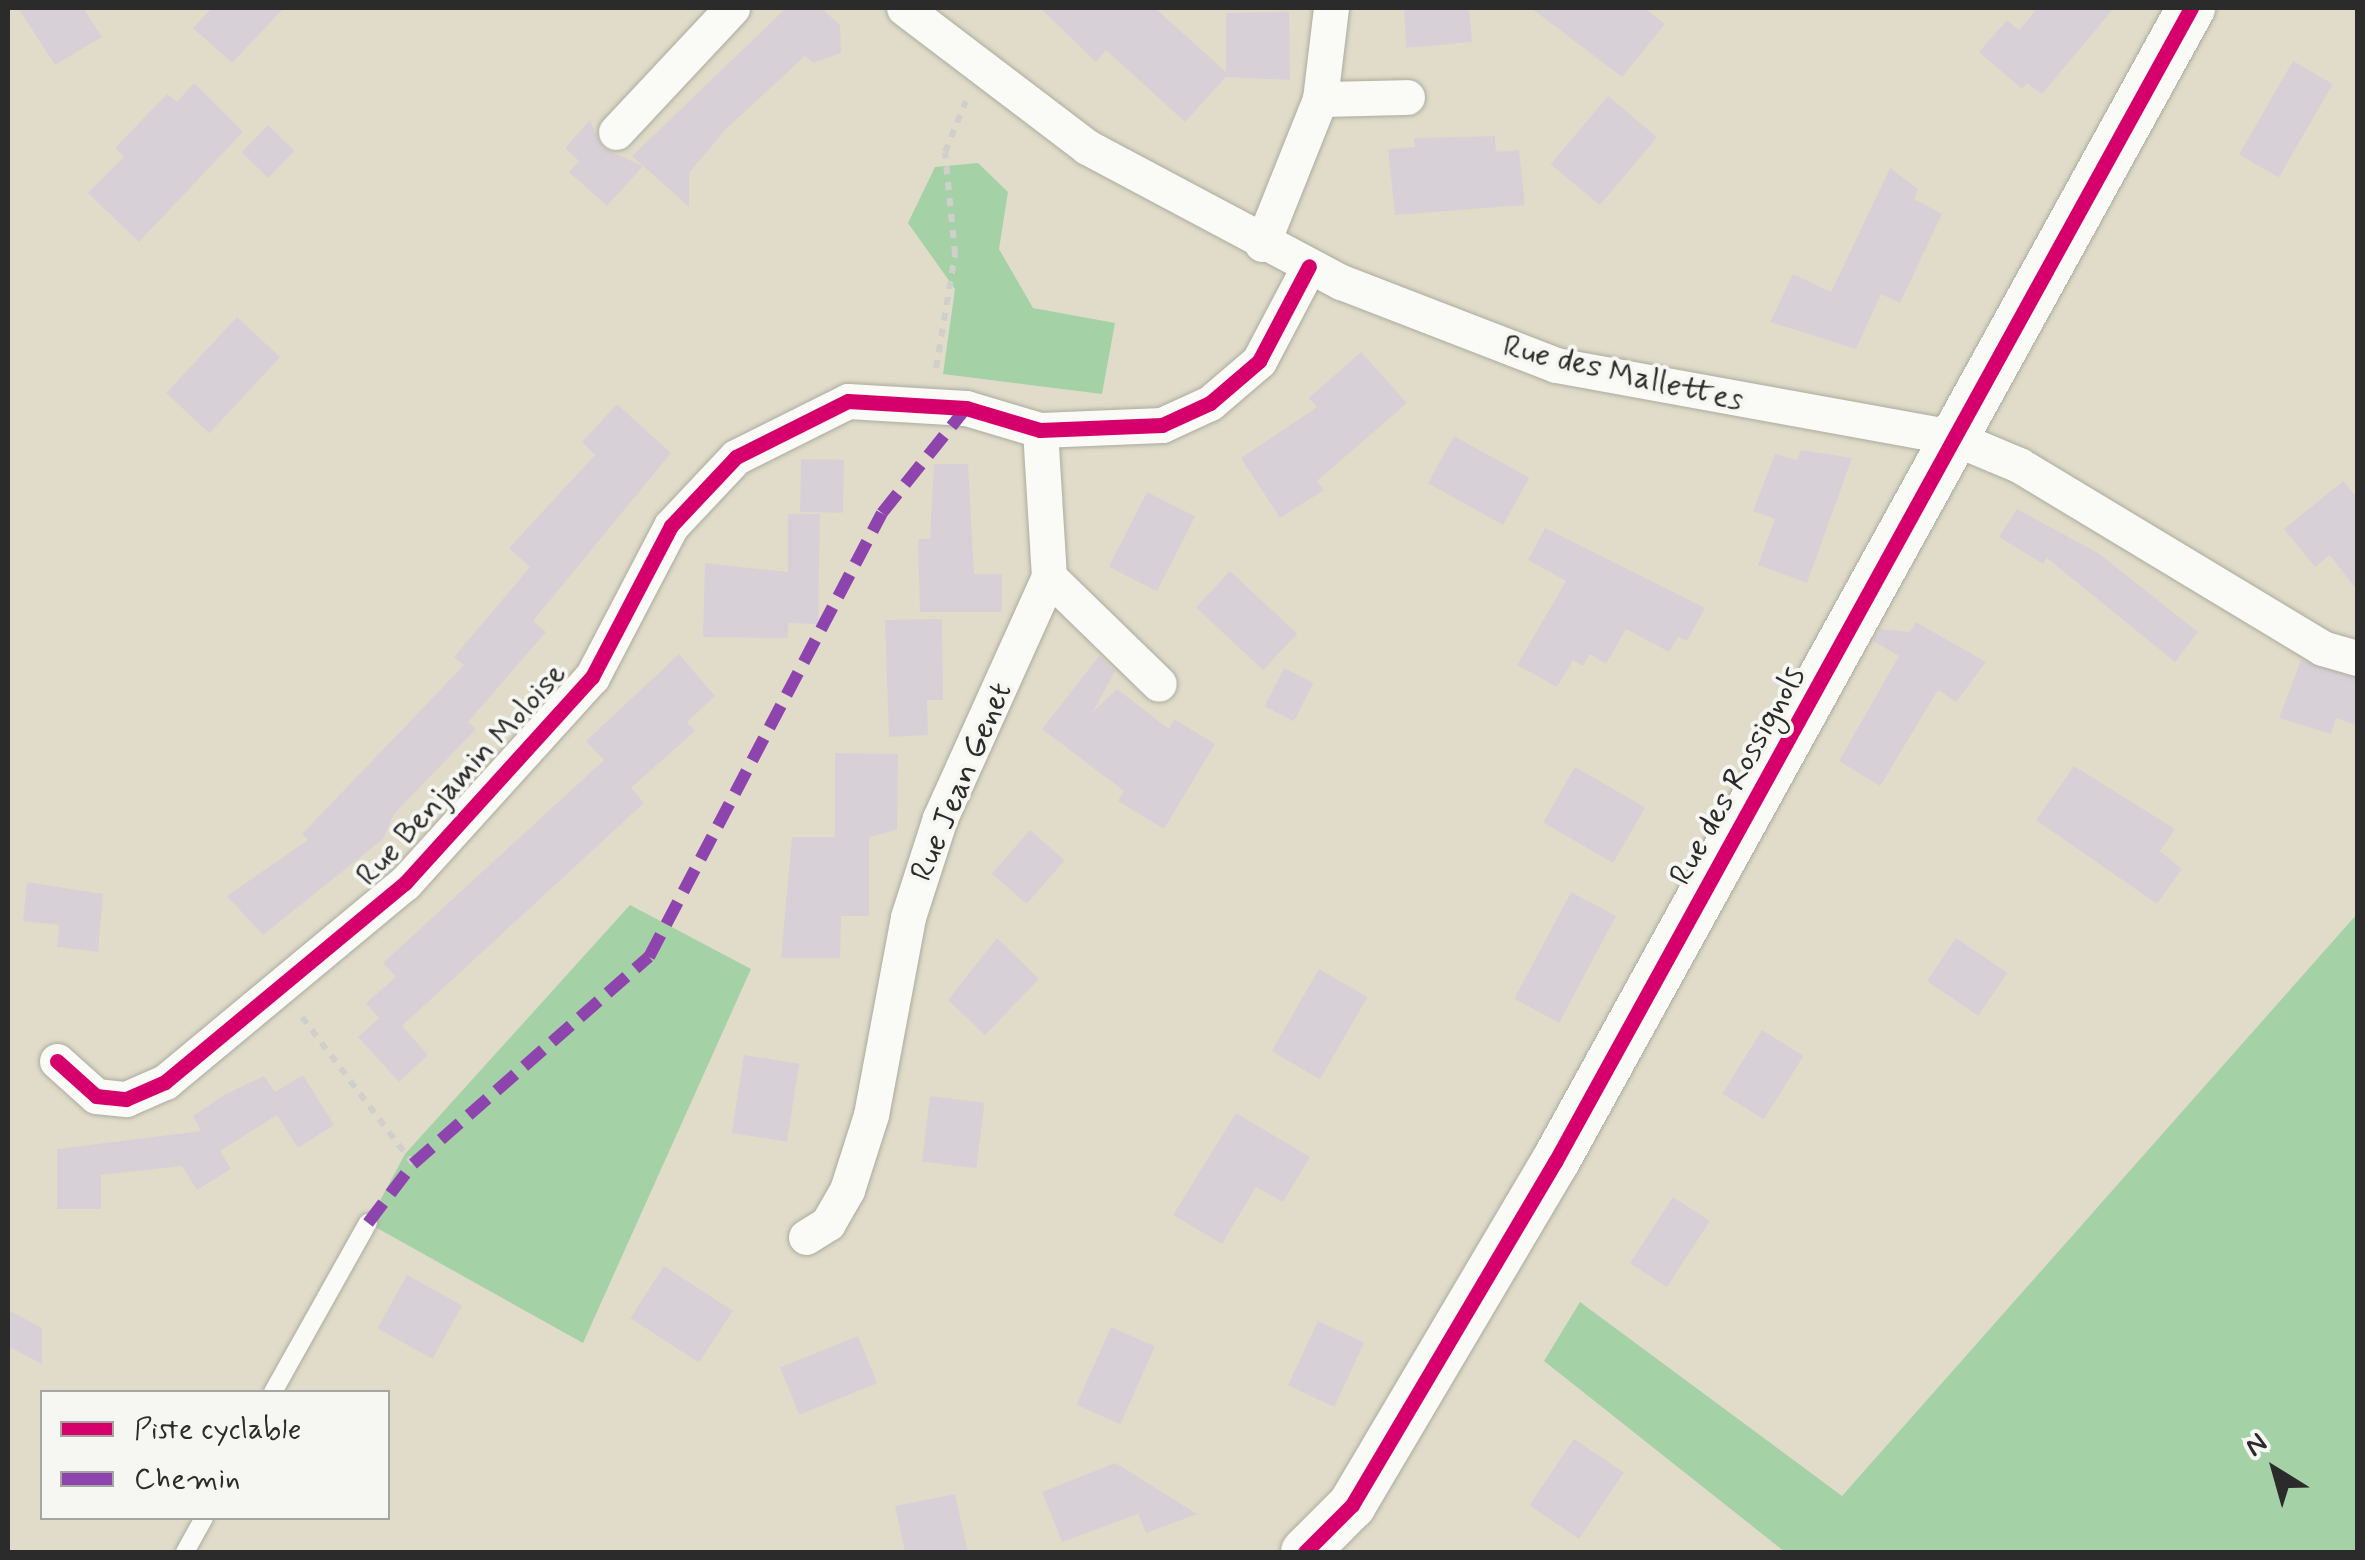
<!DOCTYPE html>
<style>
body{margin:0}
#map{position:relative;width:2365px;height:1560px;overflow:hidden;background:#e0dcc9;font-family:Mynerve,sans-serif}
div>[style]{position:absolute}
.green>*{inset:0;background:#a5d1a7}
.building>*{inset:0;background:#d7d1d7;transform-origin:0 0}
.path>*{height:6px;margin-top:-3px;transform-origin:0;background:repeating-linear-gradient(90deg,#d0cfcb 0 8px,transparent 0 16px)}
.roads{filter:drop-shadow(0 0 2px #adaa9f) drop-shadow(0 0 2px #adaa9f)}
.lane>*{height:18px;margin:-9px;padding:0 9px;transform-origin:9px;border-radius:9px;background:#fafaf7}
.street>*{height:35px;margin:-17.5px;padding:0 17.5px;transform-origin:17.5px;border-radius:17.5px;background:#fafaf7}
.secondary>*{height:48px;margin:-24px;padding:0 24px;transform-origin:24px;border-radius:24px;background:#fafaf7}
.quiet>*{height:12px;margin-top:-6px;transform-origin:0;background:repeating-linear-gradient(90deg,#8e44ad 0 25px,transparent 0 37px)}
.cycleway>*{height:15px;margin:-7.5px;padding:0 7.5px;transform-origin:7.5px;border-radius:7.5px;background:#d6006c}
span{translate:-50% -50%;white-space:nowrap;text-align:center;line-height:1.15;-webkit-text-stroke:8px #f6f6f2;paint-order:stroke}
.street-label{font-size:32px;color:#2b2b2b}
.frame{position:absolute;inset:0;border:10px solid #2b2b2b;pointer-events:none}
.legend{position:absolute;left:40px;top:1390px;width:350px;height:130px;box-sizing:border-box;background:#f6f6f2;border:2px solid #a5a5a2;margin:0;padding:12px 18px;list-style:none;font-size:30px;color:#2b2b2b}
.legend li{display:flex;align-items:center;gap:20px;height:50px}
.legend b{width:50px;border:2px solid #a5a5a2}
.north{position:absolute;left:2225px;top:1420px;width:100px;height:100px;-webkit-text-stroke:8px #f6f6f2;paint-order:stroke;rotate:323deg;font-size:28px;font-weight:700;line-height:40px;text-align:center;color:#2b2b2b}
.north::after{content:'';display:block;margin:auto;width:35px;height:45px;background:#2b2b2b;clip-path:polygon(50% 0,100% 100%,50% 72%,0 100%)}
</style>
<div id="map">
<div class="green">
<i style="clip-path:polygon(978px 163px,1008px 192px,999px 249px,1033px 308px,1115px 323px,1102px 394px,943px 374px,955px 289px,908px 223px,935px 167px)"></i>
<i style="clip-path:polygon(630px 905px,751px 969px,583px 1343px,368px 1223px,405px 1154px)"></i>
<i style="clip-path:polygon(2357px 914px,2357px 1552px,1785px 1552px,1544px 1361px,1580px 1302px,1842px 1496px)"></i>
</div>
<div class="building">
<i style="clip-path:polygon(18px 8px,83px 8px,102px 37px,55px 65px)"></i>
<i style="clip-path:polygon(212px 8px,284px 8px,232px 63px,193px 28px)"></i>
<i style="clip-path:polygon(786px 8px,821px 8px,840px 25px,841px 53px,813px 63px,805px 56px,725px 130px,689px 173px,689px 207px,632px 156px)"></i>
<i style="clip-path:polygon(1040px 8px,1155px 8px,1226px 72px,1226px 13px,1289px 12px,1290px 80px,1226px 77px,1185px 122px,1106px 50px,1096px 62px)"></i>
<i style="clip-path:polygon(1404px 8px,1469px 8px,1472px 42px,1406px 48px)"></i>
<i style="clip-path:polygon(1531px 8px,1644px 8px,1665px 24px,1622px 77px)"></i>
<i style="clip-path:polygon(2038px 8px,2114px 8px,2042px 94px,2027px 83px,2022px 89px,1979px 52px,2007px 20px,2019px 30px)"></i>
<i style="left:2293px;top:61px;width:46px;height:108px;rotate:30deg"></i>
<i style="clip-path:polygon(194px 83px,243px 132px,139px 242px,88px 193px,124px 157px,115px 148px,167px 94px,177px 102px)"></i>
<i style="left:1608px;top:96px;width:64px;height:89px;rotate:40deg"></i>
<i style="clip-path:polygon(590px 120px,602px 148px,643px 166px,607px 206px,569px 172px,579px 161px,565px 148px)"></i>
<i style="left:268px;top:125px;width:37px;height:38px;rotate:44deg"></i>
<i style="clip-path:polygon(1495px 136px,1496px 152px,1519px 150px,1525px 205px,1395px 215px,1388px 149px,1415px 147px,1414px 138px)"></i>
<i style="clip-path:polygon(1890px 168px,1918px 189px,1914px 199px,1942px 214px,1900px 303px,1881px 294px,1856px 349px,1770px 322px,1793px 274px,1831px 292px)"></i>
<i style="left:237px;top:317px;width:59px;height:104px;rotate:43deg"></i>
<i style="clip-path:polygon(1361px 352px,1407px 403px,1317px 481px,1324px 490px,1280px 518px,1241px 458px,1317px 407px,1309px 398px)"></i>
<i style="clip-path:polygon(617px 404px,671px 453px,533px 621px,546px 632px,468px 722px,476px 729px,394px 814px,383px 839px,263px 935px,227px 896px,308px 840px,302px 834px,464px 665px,454px 657px,530px 567px,509px 548px,595px 455px,582px 442px)"></i>
<i style="left:1454px;top:436px;width:86px;height:54px;rotate:29deg"></i>
<i style="clip-path:polygon(1801px 450px,1852px 458px,1807px 583px,1758px 565px,1775px 519px,1753px 511px,1775px 454px,1797px 460px)"></i>
<i style="left:801px;top:459px;width:43px;height:53px;rotate:1deg"></i>
<i style="clip-path:polygon(934px 464px,968px 464px,974px 574px,1002px 574px,1002px 612px,920px 612px,918px 539px,930px 539px)"></i>
<i style="clip-path:polygon(2343px 481px,2358px 499px,2358px 592px,2330px 555px,2315px 567px,2284px 529px)"></i>
<i style="left:1147px;top:492px;width:54px;height:84px;rotate:27deg"></i>
<i style="clip-path:polygon(2017px 509px,2098px 553px,2198px 632px,2175px 662px,2047px 558px,2043px 564px,1999px 537px)"></i>
<i style="clip-path:polygon(788px 514px,820px 514px,818px 624px,788px 623px,788px 638px,703px 637px,705px 563px,788px 572px)"></i>
<i style="clip-path:polygon(1545px 528px,1705px 608px,1687px 641px,1678px 637px,1669px 652px,1626px 629px,1606px 664px,1590px 654px,1583px 666px,1573px 660px,1557px 687px,1517px 665px,1566px 581px,1528px 560px)"></i>
<i style="left:1230px;top:571px;width:92px;height:50px;rotate:43deg"></i>
<i style="clip-path:polygon(942px 619px,943px 700px,927px 700px,928px 735px,889px 737px,885px 620px)"></i>
<i style="clip-path:polygon(1916px 622px,1986px 662px,1956px 702px,1938px 690px,1880px 786px,1839px 761px,1899px 656px,1873px 641px,1880px 629px,1910px 632px)"></i>
<i style="clip-path:polygon(679px 654px,715px 696px,687px 722px,695px 731px,631px 788px,644px 803px,402px 1026px,428px 1055px,399px 1082px,358px 1037px,379px 1018px,366px 1003px,396px 977px,383px 963px,604px 760px,586px 741px)"></i>
<i style="clip-path:polygon(1099px 656px,1115px 671px,1093px 712px,1117px 689px,1169px 729px,1174px 719px,1215px 744px,1164px 829px,1118px 801px,1124px 791px,1042px 729px)"></i>
<i style="clip-path:polygon(2301px 660px,2358px 679px,2358px 726px,2336px 718px,2331px 734px,2279px 718px)"></i>
<i style="left:1284px;top:668px;width:33px;height:43px;rotate:27deg"></i>
<i style="clip-path:polygon(835px 753px,898px 754px,897px 830px,869px 837px,869px 916px,841px 916px,840px 958px,781px 958px,792px 837px,835px 837px)"></i>
<i style="clip-path:polygon(2074px 766px,2175px 829px,2160px 851px,2182px 869px,2157px 904px,2036px 820px)"></i>
<i style="left:1575px;top:767px;width:81px;height:64px;rotate:30deg"></i>
<i style="left:1030px;top:830px;width:46px;height:58px;rotate:41deg"></i>
<i style="clip-path:polygon(27px 882px,103px 894px,98px 952px,57px 947px,59px 925px,23px 921px)"></i>
<i style="left:1571px;top:892px;width:51px;height:121px;rotate:28deg"></i>
<i style="clip-path:polygon(997px 938px,1039px 979px,985px 1035px,948px 1000px)"></i>
<i style="left:1956px;top:938px;width:62px;height:52px;rotate:34deg"></i>
<i style="left:1319px;top:969px;width:56px;height:95px;rotate:30deg"></i>
<i style="left:1762px;top:1030px;width:49px;height:75px;rotate:32deg"></i>
<i style="left:744px;top:1055px;width:56px;height:79px;rotate:9deg"></i>
<i style="clip-path:polygon(303px 1075px,334px 1125px,298px 1148px,277px 1115px,220px 1151px,231px 1169px,197px 1190px,182px 1166px,101px 1175px,101px 1209px,57px 1209px,57px 1149px,201px 1131px,193px 1116px,226px 1094px,264px 1076px,275px 1092px)"></i>
<i style="left:930px;top:1096px;width:55px;height:66px;rotate:7deg"></i>
<i style="clip-path:polygon(1236px 1113px,1310px 1157px,1283px 1202px,1256px 1187px,1222px 1244px,1173px 1215px)"></i>
<i style="left:1673px;top:1197px;width:44px;height:79px;rotate:33deg"></i>
<i style="left:664px;top:1266px;width:82px;height:62px;rotate:33deg"></i>
<i style="left:407px;top:1275px;width:63px;height:61px;rotate:29deg"></i>
<i style="clip-path:polygon(8px 1310px,42px 1328px,42px 1364px,8px 1346px)"></i>
<i style="left:1318px;top:1321px;width:51px;height:71px;rotate:25deg"></i>
<i style="left:1111px;top:1327px;width:48px;height:85px;rotate:24deg"></i>
<i style="left:858px;top:1336px;width:51px;height:84px;rotate:68deg"></i>
<i style="left:1574px;top:1439px;width:60px;height:80px;rotate:34deg"></i>
<i style="clip-path:polygon(1115px 1463px,1119px 1465px,1197px 1514px,1146px 1533px,1138px 1514px,1062px 1542px,1042px 1492px)"></i>
<i style="clip-path:polygon(955px 1494px,968px 1552px,905px 1552px,895px 1506px)"></i>
</div>
<div class="path">
<i style="left:936px;top:368px;width:116px;rotate:-80.5deg"></i>
<i style="left:955px;top:254px;width:102px;rotate:-95.6deg"></i>
<i style="left:945px;top:152px;width:55px;rotate:-67.6deg"></i>
<i style="left:302px;top:1017px;width:184px;rotate:52.9deg"></i>
</div>
<div class="roads">
<div class="lane">
<i style="left:273px;top:1392px;width:194px;rotate:-60.7deg"></i>
<i style="left:185px;top:1552px;width:39px;rotate:-61deg"></i>
</div>
<div class="street">
<i style="left:904px;top:8px;width:230px;rotate:37.2deg"></i>
<i style="left:1087px;top:147px;width:288px;rotate:28deg"></i>
<i style="left:1341px;top:282px;width:230px;rotate:21.1deg"></i>
<i style="left:1556px;top:365px;width:402px;rotate:10.3deg"></i>
<i style="left:1952px;top:437px;width:73px;rotate:22.7deg"></i>
<i style="left:2019px;top:465px;width:354px;rotate:31.1deg"></i>
<i style="left:2322px;top:648px;width:37px;rotate:16deg"></i>
<i style="left:1320px;top:99px;width:87px;rotate:-1.3deg"></i>
<i style="left:616px;top:132px;width:170px;rotate:-46.9deg"></i>
<i style="left:1262px;top:244px;width:156px;rotate:-68.2deg"></i>
<i style="left:1320px;top:99px;width:92px;rotate:-83.1deg"></i>
<i style="left:1049px;top:577px;width:153px;rotate:44.2deg"></i>
<i style="left:57px;top:1061px;width:52px;rotate:41.9deg"></i>
<i style="left:96px;top:1096px;width:30px;rotate:6deg"></i>
<i style="left:126px;top:1099px;width:43px;rotate:-23.6deg"></i>
<i style="left:165px;top:1082px;width:312px;rotate:-39.7deg"></i>
<i style="left:405px;top:883px;width:278px;rotate:-47.8deg"></i>
<i style="left:592px;top:677px;width:170px;rotate:-62.4deg"></i>
<i style="left:671px;top:526px;width:95px;rotate:-46.7deg"></i>
<i style="left:736px;top:457px;width:125px;rotate:-26.6deg"></i>
<i style="left:848px;top:401px;width:118px;rotate:3.4deg"></i>
<i style="left:966px;top:408px;width:77px;rotate:16.6deg"></i>
<i style="left:1040px;top:430px;width:122px;rotate:-2.3deg"></i>
<i style="left:1162px;top:425px;width:53px;rotate:-24.6deg"></i>
<i style="left:1210px;top:403px;width:65px;rotate:-40.6deg"></i>
<i style="left:1259px;top:361px;width:107px;rotate:-62.2deg"></i>
<i style="left:806px;top:1237px;width:26px;rotate:-32deg"></i>
<i style="left:828px;top:1223px;width:38px;rotate:-60deg"></i>
<i style="left:847px;top:1190px;width:79px;rotate:-72.3deg"></i>
<i style="left:871px;top:1115px;width:201px;rotate:-79.4deg"></i>
<i style="left:908px;top:917px;width:104px;rotate:-72.1deg"></i>
<i style="left:940px;top:818px;width:265px;rotate:-65.7deg"></i>
<i style="left:1049px;top:577px;width:147px;rotate:-93.5deg"></i>
</div>
<div class="secondary">
<i style="left:1305px;top:1552px;width:66px;rotate:-45deg"></i>
<i style="left:1352px;top:1505px;width:399px;rotate:-59.4deg"></i>
<i style="left:1555px;top:1162px;width:1318px;rotate:-61.14deg"></i>
</div>
</div>
<div class="quiet">
<i style="left:368px;top:1223px;width:74px;rotate:-52.7deg"></i>
<i style="left:413px;top:1164px;width:314px;rotate:-41.3deg"></i>
<i style="left:649px;top:957px;width:501px;rotate:-62.31deg"></i>
<i style="left:882px;top:513px;width:134px;rotate:-51.3deg"></i>
</div>
<div class="cycleway">
<i style="left:57px;top:1061px;width:52px;rotate:41.9deg"></i>
<i style="left:96px;top:1096px;width:30px;rotate:6deg"></i>
<i style="left:126px;top:1099px;width:43px;rotate:-23.6deg"></i>
<i style="left:165px;top:1082px;width:312px;rotate:-39.7deg"></i>
<i style="left:405px;top:883px;width:278px;rotate:-47.8deg"></i>
<i style="left:592px;top:677px;width:170px;rotate:-62.4deg"></i>
<i style="left:671px;top:526px;width:95px;rotate:-46.7deg"></i>
<i style="left:736px;top:457px;width:125px;rotate:-26.6deg"></i>
<i style="left:848px;top:401px;width:118px;rotate:3.4deg"></i>
<i style="left:966px;top:408px;width:77px;rotate:16.6deg"></i>
<i style="left:1040px;top:430px;width:122px;rotate:-2.3deg"></i>
<i style="left:1162px;top:425px;width:53px;rotate:-24.6deg"></i>
<i style="left:1210px;top:403px;width:65px;rotate:-40.6deg"></i>
<i style="left:1259px;top:361px;width:107px;rotate:-62.2deg"></i>
<i style="left:1305px;top:1552px;width:66px;rotate:-45deg"></i>
<i style="left:1352px;top:1505px;width:399px;rotate:-59.4deg"></i>
<i style="left:1555px;top:1162px;width:1318px;rotate:-61.14deg"></i>
</div>
<div class="street-label">
<span style="left:1623px;top:374px;rotate:13deg">Rue des Mallettes</span>
<span style="left:462px;top:775px;rotate:-47deg">Rue Benjamin Moloise</span>
<span style="left:1738px;top:776px;rotate:-61deg">Rue des Rossignols</span>
<span style="left:962px;top:782px;rotate:-67deg">Rue Jean Genet</span>
</div>
<div class="frame"></div>
<ul class="legend">
<li><b style="height:12px;background:#d6006c"></b>Piste cyclable</li>
<li><b style="height:12px;background:#8e44ad"></b>Chemin</li>
</ul>
<div class="north">N</div>
</div>
